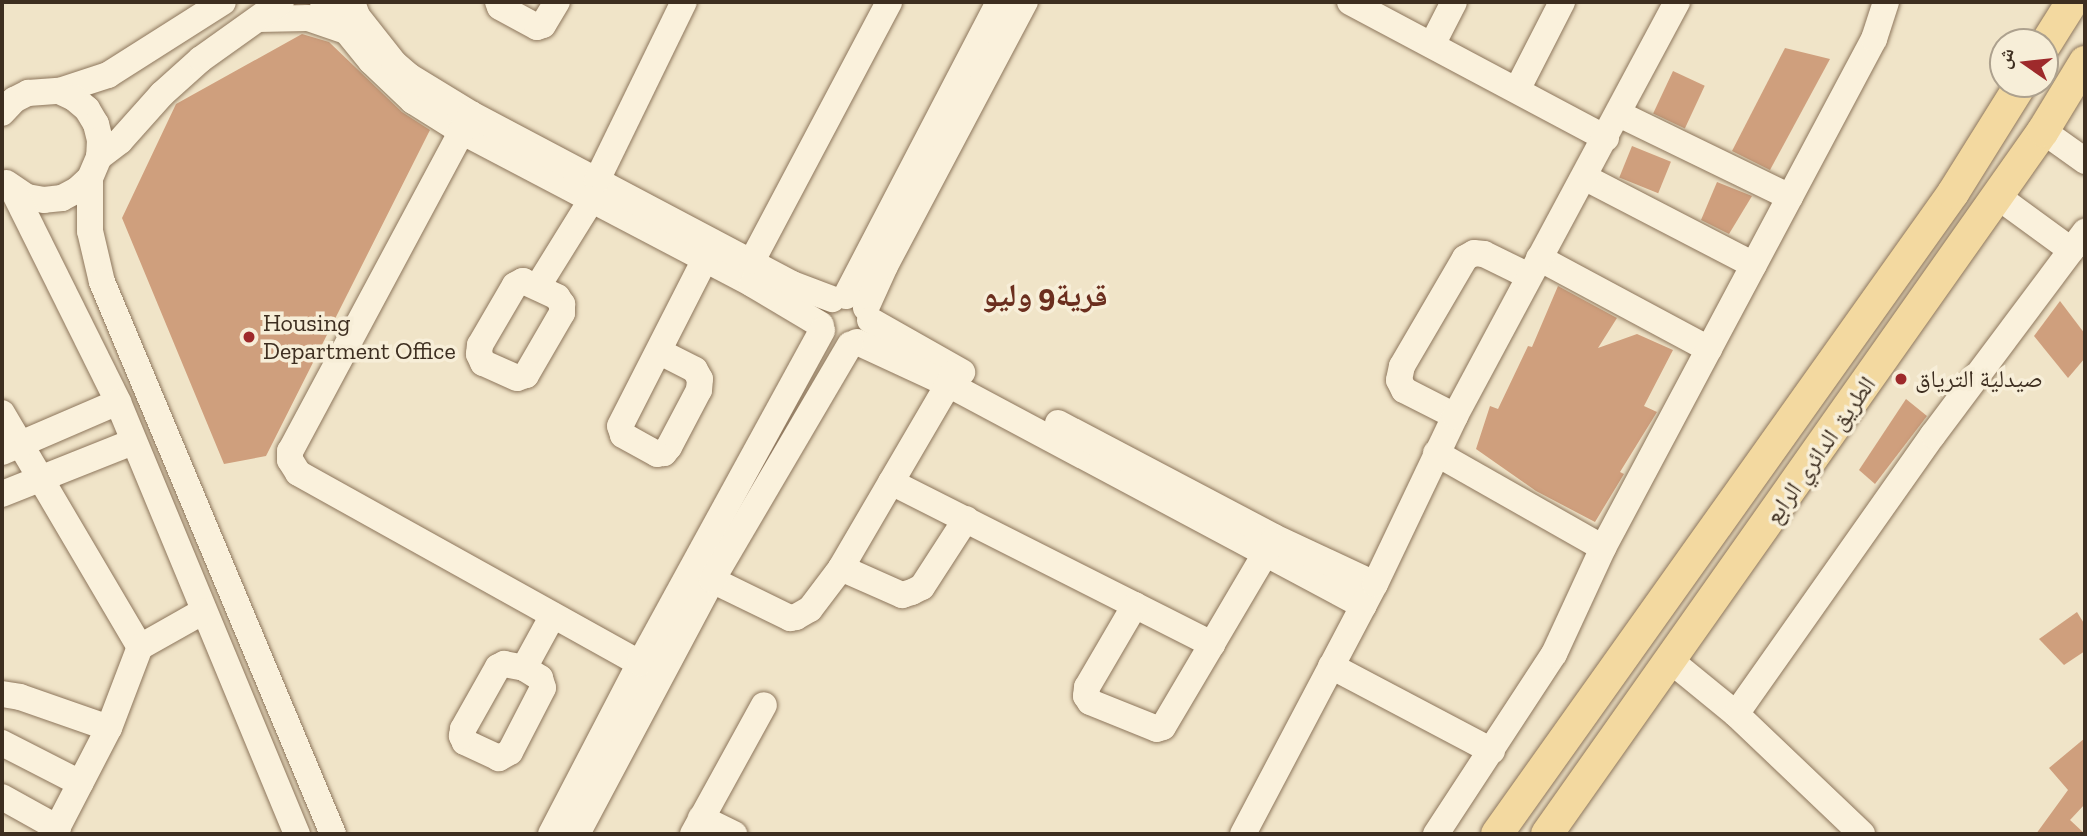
<!DOCTYPE html>
<meta charset="utf-8">
<style>
body{margin:0}
#map{position:relative;width:2087px;height:836px;overflow:hidden;background:#f0e4c8;font-family:"Zilla Slab","Noto Naskh Arabic",serif}
div>[style]{position:absolute}
.building>*{inset:0;background:#cf9f7d;transform-origin:0 0}
.roads{filter:drop-shadow(0 0 2px #8d765c) drop-shadow(0 0 2px #8d765c)}
.minor>*{height:26px;margin:-13px;padding:0 13px;transform-origin:13px;border-radius:13px;background:#faf1dc}
.major>*{height:32px;margin:-16px;padding:0 16px;transform-origin:16px;border-radius:16px;background:#f3d9a0}
.dots>*{width:19px;height:19px;translate:-50% -50%;box-sizing:border-box;border:4px solid #f7eed8;border-radius:50%}
span{translate:-50% -50%;white-space:nowrap;text-align:center;line-height:1.15;-webkit-text-stroke:7px #f7eed8;paint-order:stroke}
.poi-label{font-size:24px;color:#3d2e20}
.left{translate:0 -50%;text-align:left}
.street-label{font-size:24px;color:#3d2e20}
.district-label{font-size:32px;color:#6b2e1e;font-weight:700}
.frame{position:absolute;inset:0;border:4px solid #3d2e20;pointer-events:none}
.north{position:absolute;left:1989px;top:28px;width:70px;height:70px;box-sizing:border-box;background:#f7eed8;border:2px solid #ada18e;border-radius:50%;rotate:284deg;font-size:19px;font-weight:700;line-height:28px;text-align:center;color:#3d2e20}
.north::after{content:'';display:block;margin:auto;width:24px;height:32px;background:#9e2a2b;clip-path:polygon(50% 0,100% 100%,50% 72%,0 100%)}
</style>
<div id="map">
<div class="building">
<i style="clip-path:polygon(302px 34px,329px 42px,402px 112px,430px 130px,266px 456px,224px 464px,122px 218px,176px 104px)"></i>
<i style="clip-path:polygon(1785px 48px,1830px 59px,1770px 170px,1732px 151px)"></i>
<i style="left:1673px;top:71px;width:35px;height:47px;rotate:25deg"></i>
<i style="left:1632px;top:146px;width:42px;height:34px;rotate:22deg"></i>
<i style="clip-path:polygon(1717px 182px,1752px 196px,1729px 234px,1701px 220px)"></i>
<i style="clip-path:polygon(1558px 286px,1617px 318px,1598px 348px,1637px 334px,1673px 350px,1644px 406px,1657px 412px,1620px 472px,1624px 474px,1595px 522px,1536px 491px,1476px 449px,1490px 406px,1498px 409px,1528px 346px,1532px 347px)"></i>
<i style="clip-path:polygon(2060px 301px,2085px 334px,2085px 358px,2068px 378px,2034px 336px)"></i>
<i style="clip-path:polygon(1906px 399px,1927px 416px,1875px 484px,1859px 470px)"></i>
<i style="clip-path:polygon(2077px 612px,2085px 625px,2085px 651px,2064px 665px,2039px 639px)"></i>
<i style="clip-path:polygon(2085px 738px,2085px 804px,2070px 820px,2085px 834px,2036px 834px,2068px 790px,2049px 768px)"></i>
</div>
<div class="roads">
<div class="minor">
<i style="left:323px;top:2px;width:76px;rotate:50.9deg"></i>
<i style="left:371px;top:61px;width:58px;rotate:43.6deg"></i>
<i style="left:413px;top:101px;width:57px;rotate:32deg"></i>
<i style="left:461px;top:131px;width:329px;rotate:27.7deg"></i>
<i style="left:752px;top:284px;width:80px;rotate:30.7deg"></i>
<i style="left:352px;top:2px;width:15px;rotate:70deg"></i>
<i style="left:357px;top:16px;width:60px;rotate:51.8deg"></i>
<i style="left:394px;top:63px;width:20px;rotate:41deg"></i>
<i style="left:409px;top:76px;width:73px;rotate:31.5deg"></i>
<i style="left:471px;top:114px;width:363px;rotate:27.9deg"></i>
<i style="left:792px;top:284px;width:43px;rotate:20.6deg"></i>
<i style="left:498px;top:2px;width:5px;rotate:68deg"></i>
<i style="left:500px;top:7px;width:42px;rotate:28.4deg"></i>
<i style="left:537px;top:27px;width:6px;rotate:-18deg"></i>
<i style="left:543px;top:25px;width:27px;rotate:-59deg"></i>
<i style="left:1350px;top:2px;width:290px;rotate:28deg"></i>
<i style="left:258px;top:19px;width:50px;rotate:-1.1deg"></i>
<i style="left:308px;top:18px;width:37px;rotate:19deg"></i>
<i style="left:1432px;top:45px;width:48px;rotate:-62.9deg"></i>
<i style="left:1517px;top:90px;width:99px;rotate:-62.9deg"></i>
<i style="left:59px;top:91px;width:52px;rotate:-18.1deg"></i>
<i style="left:108px;top:75px;width:136px;rotate:-32.4deg"></i>
<i style="left:2px;top:113px;width:18px;rotate:-47deg"></i>
<i style="left:14px;top:100px;width:16px;rotate:-27deg"></i>
<i style="left:28px;top:93px;width:31px;rotate:-4deg"></i>
<i style="left:59px;top:91px;width:17px;rotate:25deg"></i>
<i style="left:74px;top:98px;width:17px;rotate:40deg"></i>
<i style="left:87px;top:109px;width:17px;rotate:59deg"></i>
<i style="left:96px;top:124px;width:16px;rotate:76deg"></i>
<i style="left:100px;top:140px;width:17px;rotate:93deg"></i>
<i style="left:99px;top:157px;width:23px;rotate:113deg"></i>
<i style="left:90px;top:178px;width:18px;rotate:137deg"></i>
<i style="left:77px;top:190px;width:17px;rotate:152deg"></i>
<i style="left:62px;top:198px;width:18px;rotate:174deg"></i>
<i style="left:44px;top:200px;width:17px;rotate:-170deg"></i>
<i style="left:27px;top:197px;width:25px;rotate:-146deg"></i>
<i style="left:471px;top:114px;width:383px;rotate:118.2deg"></i>
<i style="left:290px;top:451px;width:9px;rotate:90deg"></i>
<i style="left:290px;top:460px;width:15px;rotate:58deg"></i>
<i style="left:298px;top:473px;width:415px;rotate:29.1deg"></i>
<i style="left:1619px;top:114px;width:190px;rotate:25.9deg"></i>
<i style="left:2043px;top:131px;width:52px;rotate:35.5deg"></i>
<i style="left:99px;top:157px;width:26px;rotate:-37deg"></i>
<i style="left:120px;top:141px;width:63px;rotate:-48.2deg"></i>
<i style="left:162px;top:94px;width:52px;rotate:-41.9deg"></i>
<i style="left:201px;top:59px;width:98px;rotate:-35.5deg"></i>
<i style="left:1584px;top:177px;width:191px;rotate:27.4deg"></i>
<i style="left:90px;top:178px;width:53px;rotate:90deg"></i>
<i style="left:90px;top:231px;width:52px;rotate:76.8deg"></i>
<i style="left:102px;top:282px;width:598px;rotate:67.29deg"></i>
<i style="left:597px;top:180px;width:198px;rotate:-64deg"></i>
<i style="left:12px;top:188px;width:239px;rotate:63.6deg"></i>
<i style="left:118px;top:402px;width:468px;rotate:67.5deg"></i>
<i style="left:1997px;top:196px;width:92px;rotate:36.1deg"></i>
<i style="left:1539px;top:258px;width:193px;rotate:28.2deg"></i>
<i style="left:752px;top:261px;width:293px;rotate:-62.1deg"></i>
<i style="left:523px;top:281px;width:38px;rotate:25deg"></i>
<i style="left:557px;top:297px;width:9px;rotate:54deg"></i>
<i style="left:562px;top:304px;width:9px;rotate:90deg"></i>
<i style="left:562px;top:313px;width:72px;rotate:120.1deg"></i>
<i style="left:526px;top:375px;width:9px;rotate:162deg"></i>
<i style="left:517px;top:378px;width:37px;rotate:-156deg"></i>
<i style="left:483px;top:363px;width:10px;rotate:-114deg"></i>
<i style="left:479px;top:354px;width:9px;rotate:-84deg"></i>
<i style="left:480px;top:345px;width:69px;rotate:-59.7deg"></i>
<i style="left:515px;top:285px;width:9px;rotate:-27deg"></i>
<i style="left:538px;top:286px;width:102px;rotate:-58.2deg"></i>
<i style="left:846px;top:296px;width:331px;rotate:-62.5deg"></i>
<i style="left:866px;top:308px;width:46px;rotate:-65.7deg"></i>
<i style="left:885px;top:266px;width:299px;rotate:-62.1deg"></i>
<i style="left:870px;top:320px;width:106px;rotate:29.5deg"></i>
<i style="left:857px;top:342px;width:100px;rotate:24.8deg"></i>
<i style="left:948px;top:384px;width:471px;rotate:28.1deg"></i>
<i style="left:660px;top:352px;width:39px;rotate:27deg"></i>
<i style="left:695px;top:370px;width:10px;rotate:61deg"></i>
<i style="left:700px;top:379px;width:11px;rotate:95deg"></i>
<i style="left:699px;top:390px;width:64px;rotate:117.8deg"></i>
<i style="left:669px;top:447px;width:8px;rotate:130deg"></i>
<i style="left:664px;top:453px;width:7px;rotate:172deg"></i>
<i style="left:657px;top:454px;width:39px;rotate:-151deg"></i>
<i style="left:623px;top:435px;width:9px;rotate:-108deg"></i>
<i style="left:620px;top:426px;width:187px;rotate:-63deg"></i>
<i style="left:956px;top:371px;width:228px;rotate:120.3deg"></i>
<i style="left:841px;top:568px;width:67px;rotate:23.9deg"></i>
<i style="left:902px;top:595px;width:10px;rotate:-17deg"></i>
<i style="left:912px;top:592px;width:11px;rotate:-27deg"></i>
<i style="left:922px;top:587px;width:81px;rotate:-57.1deg"></i>
<i style="left:2px;top:413px;width:272px;rotate:59.5deg"></i>
<i style="left:1455px;top:416px;width:57px;rotate:-153deg"></i>
<i style="left:1404px;top:390px;width:11px;rotate:-117deg"></i>
<i style="left:1399px;top:380px;width:14px;rotate:-78deg"></i>
<i style="left:1402px;top:366px;width:125px;rotate:-59.7deg"></i>
<i style="left:1465px;top:258px;width:10px;rotate:-29deg"></i>
<i style="left:1474px;top:253px;width:10px;rotate:6deg"></i>
<i style="left:1484px;top:254px;width:50px;rotate:26.1deg"></i>
<i style="left:1058px;top:423px;width:244px;rotate:27.8deg"></i>
<i style="left:1274px;top:537px;width:111px;rotate:25deg"></i>
<i style="left:2px;top:452px;width:126px;rotate:-23.3deg"></i>
<i style="left:1436px;top:453px;width:192px;rotate:29.6deg"></i>
<i style="left:891px;top:482px;width:360px;rotate:26.8deg"></i>
<i style="left:1212px;top:644px;width:118px;rotate:-59.5deg"></i>
<i style="left:2px;top:494px;width:141px;rotate:-21.7deg"></i>
<i style="left:712px;top:580px;width:87px;rotate:26deg"></i>
<i style="left:790px;top:618px;width:6px;rotate:-9deg"></i>
<i style="left:796px;top:617px;width:16px;rotate:-30deg"></i>
<i style="left:810px;top:609px;width:51px;rotate:-52.9deg"></i>
<i style="left:1135px;top:605px;width:95px;rotate:120.3deg"></i>
<i style="left:1087px;top:687px;width:9px;rotate:96deg"></i>
<i style="left:1086px;top:696px;width:7px;rotate:56deg"></i>
<i style="left:1090px;top:702px;width:72px;rotate:21.9deg"></i>
<i style="left:1157px;top:729px;width:6px;rotate:-18deg"></i>
<i style="left:1163px;top:727px;width:96px;rotate:-59.4deg"></i>
<i style="left:1671px;top:661px;width:84px;rotate:39.2deg"></i>
<i style="left:1736px;top:714px;width:174px;rotate:43.6deg"></i>
<i style="left:504px;top:664px;width:20px;rotate:11deg"></i>
<i style="left:524px;top:668px;width:19px;rotate:32deg"></i>
<i style="left:540px;top:678px;width:10px;rotate:73deg"></i>
<i style="left:543px;top:688px;width:72px;rotate:117.3deg"></i>
<i style="left:510px;top:752px;width:13px;rotate:151deg"></i>
<i style="left:499px;top:758px;width:38px;rotate:-155deg"></i>
<i style="left:465px;top:742px;width:7px;rotate:-117deg"></i>
<i style="left:462px;top:736px;width:7px;rotate:-82deg"></i>
<i style="left:463px;top:729px;width:71px;rotate:-60.6deg"></i>
<i style="left:498px;top:667px;width:7px;rotate:-27deg"></i>
<i style="left:1331px;top:666px;width:182px;rotate:27.8deg"></i>
<i style="left:524px;top:668px;width:60px;rotate:-61.3deg"></i>
<i style="left:2px;top:694px;width:18px;rotate:9deg"></i>
<i style="left:20px;top:697px;width:94px;rotate:19.2deg"></i>
<i style="left:1736px;top:714px;width:342px;rotate:-54.8deg"></i>
<i style="left:1933px;top:435px;width:254px;rotate:-53.2deg"></i>
<i style="left:2px;top:743px;width:88px;rotate:27.1deg"></i>
<i style="left:2px;top:797px;width:64px;rotate:29deg"></i>
<i style="left:701px;top:818px;width:37px;rotate:26deg"></i>
<i style="left:54px;top:834px;width:119px;rotate:-62.6deg"></i>
<i style="left:109px;top:728px;width:87px;rotate:-69.1deg"></i>
<i style="left:140px;top:647px;width:73px;rotate:-29.4deg"></i>
<i style="left:551px;top:834px;width:193px;rotate:-62.5deg"></i>
<i style="left:640px;top:663px;width:379px;rotate:-61.3deg"></i>
<i style="left:577px;top:834px;width:288px;rotate:-62deg"></i>
<i style="left:712px;top:580px;width:273px;rotate:-59.6deg"></i>
<i style="left:693px;top:834px;width:147px;rotate:-61.2deg"></i>
<i style="left:1243px;top:834px;width:283px;rotate:-62.2deg"></i>
<i style="left:1375px;top:584px;width:186px;rotate:-64.5deg"></i>
<i style="left:1455px;top:416px;width:470px;rotate:-61.8deg"></i>
<i style="left:1436px;top:834px;width:215px;rotate:-56.8deg"></i>
<i style="left:1554px;top:654px;width:117px;rotate:-65.2deg"></i>
<i style="left:1603px;top:548px;width:577px;rotate:-61.97deg"></i>
<i style="left:1874px;top:39px;width:39px;rotate:-72deg"></i>
</div>
<div class="major">
<i style="left:2045px;top:45px;width:51px;rotate:-57.9deg"></i>
<i style="left:1497px;top:834px;width:787px;rotate:-54.57deg"></i>
<i style="left:1953px;top:193px;width:128px;rotate:-58deg"></i>
<i style="left:1547px;top:834px;width:860px;rotate:-54.8deg"></i>
<i style="left:2043px;top:131px;width:81px;rotate:-58.7deg"></i>
</div>
</div>
<div class="dots">
<i style="left:249px;top:337px;background:#9e2a2b"></i>
<i style="left:1901px;top:379px;background:#9e2a2b"></i>
</div>
<div class="poi-label">
<span class="left" style="left:263px;top:337px">Housing<br>Department Office</span>
<span class="left" style="left:1915px;top:379px">صيدلية الترياق</span>
</div>
<div class="street-label">
<span style="left:1820px;top:450px;rotate:-55deg">الطريق الدائري الرابع</span>
</div>
<div class="district-label">
<span style="left:1045px;top:295px">قرية9 وليو</span>
</div>
<div class="frame"></div>
<div class="north">ش</div>
</div>
